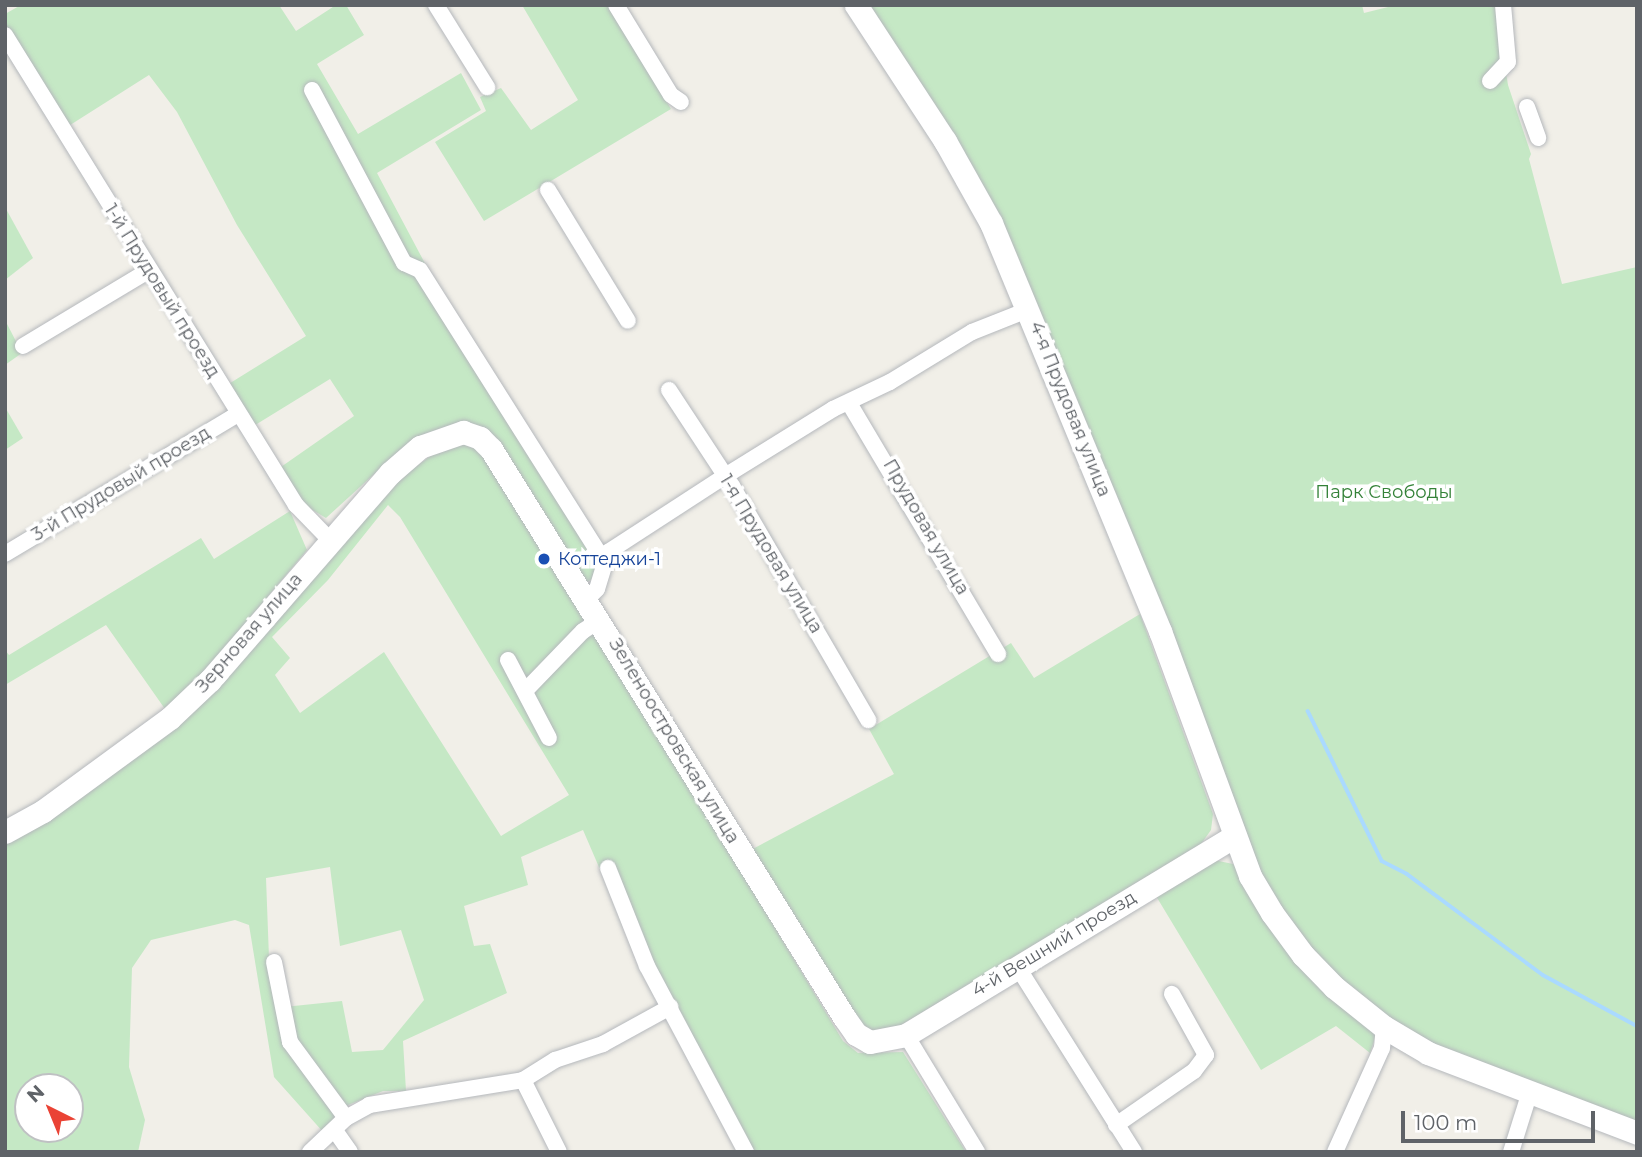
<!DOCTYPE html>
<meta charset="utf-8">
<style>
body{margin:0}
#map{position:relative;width:1642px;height:1157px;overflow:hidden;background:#f1efe8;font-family:Montserrat,sans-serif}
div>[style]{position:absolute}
.green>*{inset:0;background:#c5e8c5}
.stream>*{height:3.5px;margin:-1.75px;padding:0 1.75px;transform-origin:1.75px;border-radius:1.75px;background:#aadaff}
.roads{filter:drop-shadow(0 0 2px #b5b8bc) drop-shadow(0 0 2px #b5b8bc)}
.street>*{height:16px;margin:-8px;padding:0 8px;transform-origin:8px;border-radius:8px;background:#fff}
.secondary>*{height:23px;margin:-11.5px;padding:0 11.5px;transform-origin:11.5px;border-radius:11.5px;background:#fff}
.dots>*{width:19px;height:19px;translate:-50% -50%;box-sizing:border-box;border:4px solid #fff;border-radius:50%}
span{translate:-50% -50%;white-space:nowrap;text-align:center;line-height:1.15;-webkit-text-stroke:7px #fff;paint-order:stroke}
.street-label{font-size:18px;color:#5f6368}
.park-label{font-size:18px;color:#348238}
.transit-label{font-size:18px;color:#164399}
.left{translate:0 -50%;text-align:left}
.frame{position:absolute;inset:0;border:7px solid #5f6368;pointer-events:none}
.north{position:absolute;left:14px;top:1073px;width:70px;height:70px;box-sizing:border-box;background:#fff;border:2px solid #bfc1c3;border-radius:50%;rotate:317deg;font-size:19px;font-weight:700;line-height:28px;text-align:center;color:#5f6368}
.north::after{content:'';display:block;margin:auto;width:24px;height:32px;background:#ea4335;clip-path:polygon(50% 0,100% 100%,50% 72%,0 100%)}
.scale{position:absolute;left:1401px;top:1111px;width:194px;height:32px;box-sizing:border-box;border:4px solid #5f6368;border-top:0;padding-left:9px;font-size:21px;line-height:24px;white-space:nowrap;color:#5f6368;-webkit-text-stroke:5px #fff;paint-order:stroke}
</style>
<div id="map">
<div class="green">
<i style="clip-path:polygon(21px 5px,279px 5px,296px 31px,336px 5px,346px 5px,364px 35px,317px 64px,358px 134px,461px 73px,481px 110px,377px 173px,429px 271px,601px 548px,593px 579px,586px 582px,484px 431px,383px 466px,326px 518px,299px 502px,278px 469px,354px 416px,330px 379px,252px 427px,227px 385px,306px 336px,237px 225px,177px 112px,149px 75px,67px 127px,5px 25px,5px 14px)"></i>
<i style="clip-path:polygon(522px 5px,608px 5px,671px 109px,484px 221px,435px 142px,486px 111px,480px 97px,501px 88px,531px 130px,578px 100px)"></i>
<i style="clip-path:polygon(863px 5px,1362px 5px,1364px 13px,1396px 5px,1495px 5px,1508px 85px,1531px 154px,1529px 159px,1562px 284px,1637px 267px,1637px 1122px,1430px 1049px,1390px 1023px,1309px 951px,1258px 874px,1034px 305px)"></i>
<i style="clip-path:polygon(5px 207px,33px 258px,5px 280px)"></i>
<i style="clip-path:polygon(5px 320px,22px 353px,5px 365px)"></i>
<i style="clip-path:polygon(5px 407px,23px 438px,5px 450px)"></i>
<i style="clip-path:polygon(evenodd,450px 442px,476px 445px,578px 600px,843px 1041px,858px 1053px,903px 1052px,966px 1152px,752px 1152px,611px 895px,583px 830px,521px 857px,528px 885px,464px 906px,474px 946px,490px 944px,507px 993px,403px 1041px,406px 1091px,383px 1091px,348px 1105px,324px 1133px,274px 1077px,249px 925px,235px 920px,151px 940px,132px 968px,129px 1067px,145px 1120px,138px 1152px,5px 1152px,5px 844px,47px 820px,175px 723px,396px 481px,450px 442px,388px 505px,400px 517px,569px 795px,501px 836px,384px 652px,300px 713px,275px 675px,290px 658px,272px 637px,328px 580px,388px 505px,450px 442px,330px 867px,340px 946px,401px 930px,424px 1000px,383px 1050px,352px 1052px,342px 1001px,284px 1007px,269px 958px,266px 878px,330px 867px,450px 442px,28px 1087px,70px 1087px,70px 1129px,28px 1129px,28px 1087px)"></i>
<i style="clip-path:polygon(290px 511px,307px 550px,206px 670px,165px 709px,106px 625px,5px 685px,5px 650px,9px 655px,201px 538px,214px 559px)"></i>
<i style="clip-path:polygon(1140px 614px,1213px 814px,1211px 830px,1201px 844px,890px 1032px,872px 1036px,860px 1029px,749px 851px,894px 774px,869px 729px,1011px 643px,1034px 678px)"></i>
<i style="clip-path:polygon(1214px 860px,1233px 864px,1377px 1032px,1370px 1053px,1336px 1026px,1261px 1070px,1156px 896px)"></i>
</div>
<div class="stream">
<i style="left:1308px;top:711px;width:167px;rotate:63.7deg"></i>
<i style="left:1382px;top:861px;width:28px;rotate:27deg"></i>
<i style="left:1407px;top:874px;width:169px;rotate:36.6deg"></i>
<i style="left:1543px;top:975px;width:107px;rotate:28.5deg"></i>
</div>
<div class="roads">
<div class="street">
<i style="left:436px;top:5px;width:97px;rotate:58.1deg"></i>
<i style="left:616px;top:5px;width:105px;rotate:58.6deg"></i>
<i style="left:671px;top:95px;width:12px;rotate:35deg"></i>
<i style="left:5px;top:35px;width:553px;rotate:58.24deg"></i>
<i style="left:296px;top:505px;width:47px;rotate:45.9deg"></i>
<i style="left:1490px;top:81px;width:26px;rotate:-47deg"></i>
<i style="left:1508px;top:62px;width:57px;rotate:-95deg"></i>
<i style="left:312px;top:90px;width:196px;rotate:62deg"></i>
<i style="left:404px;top:263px;width:17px;rotate:24deg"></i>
<i style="left:420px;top:270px;width:343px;rotate:57.7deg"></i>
<i style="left:1527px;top:107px;width:33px;rotate:70deg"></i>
<i style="left:548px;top:190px;width:153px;rotate:58.6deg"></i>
<i style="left:23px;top:346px;width:146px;rotate:-31deg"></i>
<i style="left:669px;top:390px;width:115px;rotate:56.7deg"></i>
<i style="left:732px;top:486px;width:271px;rotate:59.8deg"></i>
<i style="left:849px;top:403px;width:292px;rotate:59.3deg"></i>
<i style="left:5px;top:554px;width:272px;rotate:-31deg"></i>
<i style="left:587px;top:599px;width:14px;rotate:-45deg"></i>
<i style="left:597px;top:589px;width:39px;rotate:-73deg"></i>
<i style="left:608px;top:552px;width:140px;rotate:-33deg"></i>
<i style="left:725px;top:476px;width:127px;rotate:-31.8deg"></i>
<i style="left:833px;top:409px;width:63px;rotate:-25.3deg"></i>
<i style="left:890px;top:382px;width:96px;rotate:-31.4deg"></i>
<i style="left:972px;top:332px;width:62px;rotate:-21.6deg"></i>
<i style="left:508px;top:660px;width:88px;rotate:62.3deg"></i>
<i style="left:525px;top:691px;width:83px;rotate:-46deg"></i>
<i style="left:583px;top:631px;width:20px;rotate:-33deg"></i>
<i style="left:608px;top:868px;width:105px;rotate:68.3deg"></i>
<i style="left:647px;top:966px;width:211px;rotate:62deg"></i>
<i style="left:274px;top:962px;width:82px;rotate:78.7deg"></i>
<i style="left:290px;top:1042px;width:94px;rotate:53.6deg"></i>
<i style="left:1017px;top:966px;width:220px;rotate:57.8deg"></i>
<i style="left:906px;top:1035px;width:137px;rotate:58.7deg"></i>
<i style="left:523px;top:1080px;width:80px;rotate:63.4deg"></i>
<i style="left:1116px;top:1125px;width:95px;rotate:-34.7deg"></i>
<i style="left:1194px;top:1071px;width:20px;rotate:-53deg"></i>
<i style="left:1206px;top:1055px;width:70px;rotate:-119.1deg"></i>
<i style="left:336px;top:1132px;width:24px;rotate:55deg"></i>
<i style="left:310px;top:1152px;width:50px;rotate:-43.4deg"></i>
<i style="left:346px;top:1118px;width:26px;rotate:-29deg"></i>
<i style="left:369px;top:1105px;width:156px;rotate:-9.2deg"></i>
<i style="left:523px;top:1080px;width:38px;rotate:-32deg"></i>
<i style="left:555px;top:1060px;width:51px;rotate:-18.4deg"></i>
<i style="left:603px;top:1044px;width:77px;rotate:-28.9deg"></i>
<i style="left:1335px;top:1152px;width:114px;rotate:-65.7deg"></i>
<i style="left:1382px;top:1048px;width:21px;rotate:-85deg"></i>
<i style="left:1511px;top:1152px;width:60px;rotate:-72.5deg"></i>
</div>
<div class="secondary">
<i style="left:856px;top:5px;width:163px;rotate:56.8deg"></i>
<i style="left:945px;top:141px;width:94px;rotate:60.7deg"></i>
<i style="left:991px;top:223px;width:442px;rotate:67.5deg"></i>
<i style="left:1160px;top:631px;width:261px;rotate:69.8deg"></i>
<i style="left:1250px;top:876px;width:43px;rotate:59.3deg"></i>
<i style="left:1272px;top:913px;width:52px;rotate:53.6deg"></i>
<i style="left:1303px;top:955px;width:45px;rotate:45.9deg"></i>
<i style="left:1334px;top:987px;width:64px;rotate:38.7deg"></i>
<i style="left:1384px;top:1027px;width:51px;rotate:30.6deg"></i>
<i style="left:1428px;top:1053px;width:224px;rotate:20.9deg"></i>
<i style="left:5px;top:832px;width:43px;rotate:-28.9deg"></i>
<i style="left:43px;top:811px;width:157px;rotate:-36.2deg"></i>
<i style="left:170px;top:718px;width:55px;rotate:-43.5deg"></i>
<i style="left:210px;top:680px;width:274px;rotate:-49deg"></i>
<i style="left:390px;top:473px;width:40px;rotate:-41deg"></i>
<i style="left:420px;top:447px;width:46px;rotate:-19.2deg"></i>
<i style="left:463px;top:432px;width:18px;rotate:19deg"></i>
<i style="left:480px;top:438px;width:16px;rotate:45deg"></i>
<i style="left:491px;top:449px;width:669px;rotate:58.14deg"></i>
<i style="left:844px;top:1017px;width:21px;rotate:55deg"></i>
<i style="left:856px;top:1034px;width:16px;rotate:30deg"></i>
<i style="left:870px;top:1042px;width:37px;rotate:-11deg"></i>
<i style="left:906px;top:1035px;width:384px;rotate:-31.2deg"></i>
</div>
</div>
<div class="dots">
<i style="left:544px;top:559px;background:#1a4fb4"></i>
</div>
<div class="street-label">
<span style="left:162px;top:291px;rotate:58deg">1-й Прудовый проезд</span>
<span style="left:1070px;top:409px;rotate:68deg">4-я Прудовая улица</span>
<span style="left:121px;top:484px;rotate:-31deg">3-й Прудовый проезд</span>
<span style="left:926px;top:527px;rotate:60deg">Прудовая улица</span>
<span style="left:771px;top:554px;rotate:59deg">1-я Прудовая улица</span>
<span style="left:249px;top:633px;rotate:-49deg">Зерновая улица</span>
<span style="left:674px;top:741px;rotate:59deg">Зеленоостровская улица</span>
<span style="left:1054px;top:944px;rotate:-31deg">4-й Вешний проезд</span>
</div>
<div class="park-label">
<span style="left:1384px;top:492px">Парк Свободы</span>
</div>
<div class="transit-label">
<span class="left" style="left:558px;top:559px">Коттеджи-1</span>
</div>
<div class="frame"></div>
<div class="north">N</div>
<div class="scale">100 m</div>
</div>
